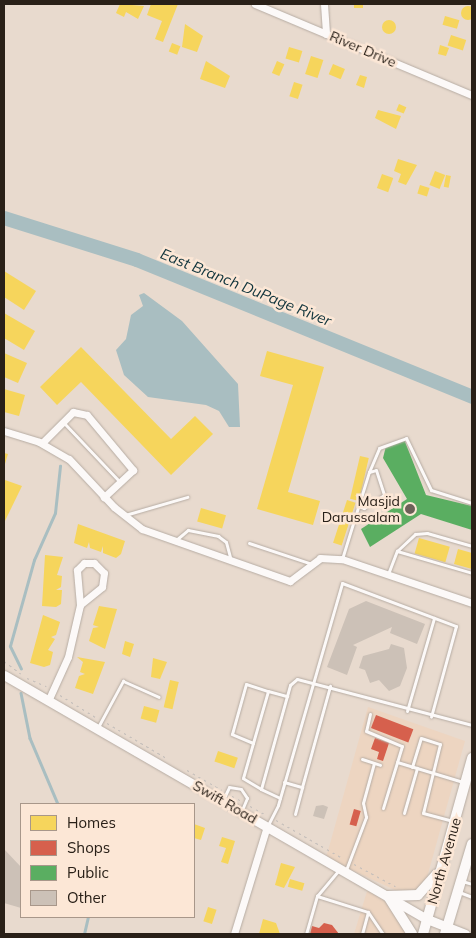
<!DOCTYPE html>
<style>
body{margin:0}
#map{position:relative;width:476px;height:938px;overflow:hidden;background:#e8dace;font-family:Mulish,sans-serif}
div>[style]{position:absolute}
.built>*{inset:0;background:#edd5c1}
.water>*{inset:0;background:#a9bec1}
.homes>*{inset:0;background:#f6d55c;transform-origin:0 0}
.round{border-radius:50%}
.shops>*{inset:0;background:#d6604d;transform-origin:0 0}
.public>*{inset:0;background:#5aae61}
.stream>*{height:2.5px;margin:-1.25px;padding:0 1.25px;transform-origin:1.25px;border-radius:1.25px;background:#a9bec1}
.river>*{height:14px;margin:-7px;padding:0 7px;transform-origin:7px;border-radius:7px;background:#a9bec1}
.building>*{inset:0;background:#ccc1b7}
.path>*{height:1px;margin-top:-0.5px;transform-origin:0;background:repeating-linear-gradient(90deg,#c4beba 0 2.5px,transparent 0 6.5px)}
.roads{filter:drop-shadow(0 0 1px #b6aca3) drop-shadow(0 0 1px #b6aca3)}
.service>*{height:3px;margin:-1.5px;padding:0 1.5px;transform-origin:1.5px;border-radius:1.5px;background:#fcf9f8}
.minor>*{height:7px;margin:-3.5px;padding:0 3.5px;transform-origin:3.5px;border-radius:3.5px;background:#fcf9f8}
.tertiary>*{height:9px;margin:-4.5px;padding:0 4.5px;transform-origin:4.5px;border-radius:4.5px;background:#fcf9f8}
.primary>*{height:10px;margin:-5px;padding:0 5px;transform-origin:5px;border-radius:5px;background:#fcf9f8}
.dots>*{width:14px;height:14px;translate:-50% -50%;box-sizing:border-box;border:2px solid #fce7d6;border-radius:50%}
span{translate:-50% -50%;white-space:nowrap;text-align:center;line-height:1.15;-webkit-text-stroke:5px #fce7d6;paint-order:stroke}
.street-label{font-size:14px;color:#292018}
.poi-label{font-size:14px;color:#292018}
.right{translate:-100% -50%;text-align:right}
.water-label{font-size:15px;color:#10343c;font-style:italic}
.frame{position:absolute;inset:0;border:5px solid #292018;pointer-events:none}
.legend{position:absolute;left:20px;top:803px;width:175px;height:115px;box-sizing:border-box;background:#fce7d6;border:1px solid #a8978a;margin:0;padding:6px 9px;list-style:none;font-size:15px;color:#292018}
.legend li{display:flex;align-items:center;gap:10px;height:25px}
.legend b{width:25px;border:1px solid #a8978a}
</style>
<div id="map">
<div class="built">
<i style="clip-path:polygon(368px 707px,465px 741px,426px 881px,414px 893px,397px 891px,326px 858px)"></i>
<i style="clip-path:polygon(368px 888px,388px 902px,410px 934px,354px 934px)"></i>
</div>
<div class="water">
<i style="clip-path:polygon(144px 293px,182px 321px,238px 384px,240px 427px,229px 427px,219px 411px,206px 405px,148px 397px,124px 375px,116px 350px,126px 339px,131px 315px,143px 306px,139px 295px)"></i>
</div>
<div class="homes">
<i style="clip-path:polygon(120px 4px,144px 6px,138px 19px,126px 12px,124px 17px,116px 13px)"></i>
<i style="clip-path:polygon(151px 4px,178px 4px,163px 42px,155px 39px,162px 21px,147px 15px)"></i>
<i style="left:354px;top:4px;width:9px;height:4px"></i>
<i class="round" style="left:461px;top:6px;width:14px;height:14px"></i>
<i style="left:445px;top:16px;width:15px;height:9px;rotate:16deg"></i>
<i class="round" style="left:382px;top:20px;width:14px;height:14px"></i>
<i style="clip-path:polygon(185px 24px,203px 36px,197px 52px,182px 47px)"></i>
<i style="left:451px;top:35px;width:16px;height:11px;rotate:18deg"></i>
<i style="left:172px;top:43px;width:9px;height:9px;rotate:21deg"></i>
<i style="clip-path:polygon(440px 45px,449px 48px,446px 56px,438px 54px)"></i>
<i style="left:289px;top:47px;width:14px;height:12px;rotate:17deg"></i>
<i style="left:311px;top:56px;width:13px;height:19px;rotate:18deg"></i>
<i style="clip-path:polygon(206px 61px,230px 76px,225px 88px,200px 79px)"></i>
<i style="left:277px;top:61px;width:8px;height:13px;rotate:23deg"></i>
<i style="left:333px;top:64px;width:13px;height:11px;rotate:23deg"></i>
<i style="clip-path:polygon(360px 75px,367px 77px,364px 88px,356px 85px)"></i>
<i style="left:294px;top:82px;width:9px;height:15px;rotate:18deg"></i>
<i style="left:399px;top:104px;width:8px;height:7px;rotate:23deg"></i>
<i style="clip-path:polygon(378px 110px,401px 116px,396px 129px,375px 118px)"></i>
<i style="clip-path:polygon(398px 159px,417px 165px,406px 185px,398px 182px,401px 174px,394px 171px)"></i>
<i style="left:435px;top:171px;width:11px;height:15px;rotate:22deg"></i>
<i style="left:382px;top:174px;width:12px;height:15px;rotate:20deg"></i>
<i style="left:446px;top:175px;width:5px;height:12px;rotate:11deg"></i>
<i style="left:420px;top:185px;width:10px;height:9px;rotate:17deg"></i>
<i style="clip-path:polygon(4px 271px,36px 291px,24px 310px,4px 297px)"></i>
<i style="clip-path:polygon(4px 313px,35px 331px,24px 350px,4px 338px)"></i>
<i style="clip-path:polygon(81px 347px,171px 439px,195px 416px,213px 434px,171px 475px,81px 382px,57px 405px,40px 387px)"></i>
<i style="clip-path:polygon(267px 351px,324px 367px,288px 492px,320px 501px,313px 525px,257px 509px,293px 385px,260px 376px)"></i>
<i style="clip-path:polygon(4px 353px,27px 363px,18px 383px,4px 377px)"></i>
<i style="clip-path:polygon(4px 389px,25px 395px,19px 416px,4px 412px)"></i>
<i style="clip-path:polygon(4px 453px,8px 454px,4px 467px)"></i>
<i style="left:360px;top:456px;width:9px;height:44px;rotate:13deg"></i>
<i style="clip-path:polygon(5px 480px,22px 486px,4px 523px,4px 482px)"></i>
<i style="left:347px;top:500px;width:9px;height:45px;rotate:18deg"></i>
<i style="left:201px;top:508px;width:26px;height:14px;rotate:16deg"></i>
<i style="clip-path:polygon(78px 524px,125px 541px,121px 554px,116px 558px,103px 553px,103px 546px,101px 552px,90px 548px,89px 542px,87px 548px,74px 543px)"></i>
<i style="left:419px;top:538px;width:32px;height:16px;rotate:16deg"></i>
<i style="clip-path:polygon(458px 549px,472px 553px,472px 569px,454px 564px)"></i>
<i style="clip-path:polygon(45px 555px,63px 557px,57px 575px,62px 576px,61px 587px,56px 590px,62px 590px,61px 604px,56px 607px,42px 606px)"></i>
<i style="clip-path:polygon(99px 606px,117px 609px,105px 649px,89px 641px,93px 628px,99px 627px,93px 625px)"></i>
<i style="clip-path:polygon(43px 615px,60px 622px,56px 635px,51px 637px,55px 639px,48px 650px,53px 652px,50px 665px,44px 667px,30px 663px)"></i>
<i style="clip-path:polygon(125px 641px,134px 644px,130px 657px,122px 654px)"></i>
<i style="clip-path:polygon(77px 657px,105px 662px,93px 694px,75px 688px,79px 676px,85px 674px,80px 672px,83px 662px)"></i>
<i style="clip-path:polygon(153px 658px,167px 662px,160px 679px,151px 677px)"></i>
<i style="left:170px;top:680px;width:9px;height:28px;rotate:13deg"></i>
<i style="left:144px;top:706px;width:16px;height:13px;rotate:15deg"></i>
<i style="left:218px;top:751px;width:21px;height:11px;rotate:19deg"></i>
<i style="clip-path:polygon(194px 824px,205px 828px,201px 840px,194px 838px)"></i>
<i style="clip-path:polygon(222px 837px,235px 841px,228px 864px,221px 862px,226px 848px,219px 846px)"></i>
<i style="clip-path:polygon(281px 863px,295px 867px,284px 888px,275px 885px)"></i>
<i style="left:290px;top:879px;width:15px;height:8px;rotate:16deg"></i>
<i style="left:208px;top:907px;width:9px;height:15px;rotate:18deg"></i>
<i style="clip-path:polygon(263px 919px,276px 923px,280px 934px,259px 934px)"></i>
</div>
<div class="shops">
<i style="left:376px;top:715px;width:40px;height:14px;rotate:21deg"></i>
<i style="clip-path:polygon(375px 738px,389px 743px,383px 761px,377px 759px,379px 752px,371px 749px)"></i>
<i style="left:354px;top:809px;width:7px;height:16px;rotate:16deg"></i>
<i style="clip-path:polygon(324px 923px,332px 925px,339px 934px,310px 934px,312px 926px,319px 928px)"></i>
</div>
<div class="public">
<i style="clip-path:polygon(404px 439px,426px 495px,472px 506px,472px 530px,421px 514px,370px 547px,361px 529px,407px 499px,383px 458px,386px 446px)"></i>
</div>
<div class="stream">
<i style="left:21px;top:669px;width:25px;rotate:-116deg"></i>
<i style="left:10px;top:646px;width:89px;rotate:-74.4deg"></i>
<i style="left:34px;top:560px;width:51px;rotate:-65.9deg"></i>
<i style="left:55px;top:513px;width:47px;rotate:-83.9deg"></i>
<i style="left:21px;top:693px;width:46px;rotate:78.7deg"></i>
<i style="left:30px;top:738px;width:72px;rotate:67deg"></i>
<i style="left:84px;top:934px;width:17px;rotate:-77deg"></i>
</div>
<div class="river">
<i style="left:4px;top:218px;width:139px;rotate:17.5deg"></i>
<i style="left:137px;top:260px;width:362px;rotate:22.2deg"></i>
</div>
<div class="building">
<i style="clip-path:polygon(366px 601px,425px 624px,417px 644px,390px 633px,392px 627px,353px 645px,357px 647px,347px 675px,327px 667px,349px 609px)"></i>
<i style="clip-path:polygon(391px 644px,404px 648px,407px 668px,400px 686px,389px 691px,379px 680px,370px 683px,365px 670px,359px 668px,363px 656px,389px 649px)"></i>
<i style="clip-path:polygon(323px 805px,328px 807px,324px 819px,313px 816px,316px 806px)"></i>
<i style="clip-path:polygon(4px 849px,21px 867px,21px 908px,4px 903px)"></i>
</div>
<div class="path">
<i style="left:4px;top:661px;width:21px;rotate:37deg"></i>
<i style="left:27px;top:678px;width:21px;rotate:23deg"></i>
<i style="left:60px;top:695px;width:44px;rotate:31.9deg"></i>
<i style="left:107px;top:723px;width:71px;rotate:30.5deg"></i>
<i style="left:187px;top:770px;width:40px;rotate:29.7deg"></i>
<i style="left:232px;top:796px;width:9px;rotate:27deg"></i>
<i style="left:250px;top:806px;width:18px;rotate:29deg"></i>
<i style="left:276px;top:820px;width:78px;rotate:29.8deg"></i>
<i style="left:354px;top:864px;width:47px;rotate:28.2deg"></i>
</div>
<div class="roads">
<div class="service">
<i style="left:64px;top:423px;width:81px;rotate:46.5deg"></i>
<i style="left:369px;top:472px;width:26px;rotate:-67deg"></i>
<i style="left:379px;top:448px;width:29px;rotate:-20deg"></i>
<i style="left:406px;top:438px;width:58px;rotate:64.3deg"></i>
<i style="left:431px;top:490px;width:43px;rotate:17.6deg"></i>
<i style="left:125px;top:515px;width:65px;rotate:-16.2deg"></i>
<i style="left:176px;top:540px;width:16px;rotate:-40deg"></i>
<i style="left:188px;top:530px;width:31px;rotate:11deg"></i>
<i style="left:218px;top:536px;width:10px;rotate:37deg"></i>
<i style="left:226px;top:542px;width:20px;rotate:75deg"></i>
<i style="left:249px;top:543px;width:66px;rotate:18.4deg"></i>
<i style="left:397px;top:551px;width:78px;rotate:16.3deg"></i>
<i style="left:342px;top:559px;width:91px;rotate:-72.8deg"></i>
<i style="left:369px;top:472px;width:7px;rotate:-16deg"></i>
<i style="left:376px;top:470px;width:26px;rotate:72deg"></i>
<i style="left:384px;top:495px;width:24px;rotate:147deg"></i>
<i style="left:364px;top:508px;width:6px;rotate:-162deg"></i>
<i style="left:388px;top:574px;width:25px;rotate:-69deg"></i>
<i style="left:397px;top:551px;width:25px;rotate:-43deg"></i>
<i style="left:415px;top:534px;width:12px;rotate:-5deg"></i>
<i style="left:427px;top:533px;width:47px;rotate:16.1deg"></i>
<i style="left:407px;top:711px;width:97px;rotate:-73.8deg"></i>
<i style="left:370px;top:714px;width:17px;rotate:103deg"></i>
<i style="left:366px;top:731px;width:39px;rotate:23deg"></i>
<i style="left:402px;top:746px;width:65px;rotate:107deg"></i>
<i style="left:97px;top:729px;width:55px;rotate:-61.6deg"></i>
<i style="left:123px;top:681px;width:39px;rotate:24deg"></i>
<i style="left:253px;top:743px;width:23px;rotate:-157deg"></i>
<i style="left:232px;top:734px;width:52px;rotate:-74.4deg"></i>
<i style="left:246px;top:684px;width:23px;rotate:18deg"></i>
<i style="left:362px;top:759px;width:19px;rotate:18deg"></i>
<i style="left:397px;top:762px;width:69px;rotate:16.9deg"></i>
<i style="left:412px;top:767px;width:30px;rotate:-73deg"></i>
<i style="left:421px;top:738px;width:20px;rotate:18deg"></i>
<i style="left:440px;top:744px;width:71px;rotate:103.8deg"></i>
<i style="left:423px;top:813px;width:30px;rotate:15deg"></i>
<i style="left:284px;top:782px;width:19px;rotate:16deg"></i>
<i style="left:302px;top:787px;width:105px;rotate:-74.5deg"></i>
<i style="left:261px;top:789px;width:21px;rotate:-149deg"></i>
<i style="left:243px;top:778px;width:36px;rotate:-74deg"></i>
<i style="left:253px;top:743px;width:54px;rotate:-73.9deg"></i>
<i style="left:268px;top:691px;width:20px;rotate:15deg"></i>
<i style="left:280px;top:798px;width:21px;rotate:-155deg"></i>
<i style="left:261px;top:789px;width:108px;rotate:-74.4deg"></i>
<i style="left:290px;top:685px;width:9px;rotate:-41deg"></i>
<i style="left:297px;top:679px;width:181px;rotate:14.7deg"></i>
<i style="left:223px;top:800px;width:14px;rotate:-65deg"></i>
<i style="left:229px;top:787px;width:12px;rotate:9deg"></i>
<i style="left:241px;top:789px;width:11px;rotate:56deg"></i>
<i style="left:247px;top:798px;width:13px;rotate:113deg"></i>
<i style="left:404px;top:813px;width:47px;rotate:-73.9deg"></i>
<i style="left:295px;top:814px;width:28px;rotate:-75deg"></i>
<i style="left:268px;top:825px;width:22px;rotate:-63deg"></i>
<i style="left:278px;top:805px;width:231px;rotate:-73.9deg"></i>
<i style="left:342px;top:583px;width:122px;rotate:20.7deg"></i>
<i style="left:456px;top:626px;width:94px;rotate:105.4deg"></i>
<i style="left:346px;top:870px;width:57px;rotate:-69.3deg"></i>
<i style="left:366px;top:817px;width:14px;rotate:-102deg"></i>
<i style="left:363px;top:803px;width:41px;rotate:-74.6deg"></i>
<i style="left:462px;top:881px;width:10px;rotate:17deg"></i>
<i style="left:459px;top:892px;width:14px;rotate:21deg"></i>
<i style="left:317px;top:896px;width:53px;rotate:17.4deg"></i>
<i style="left:368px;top:912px;width:27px;rotate:56deg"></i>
<i style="left:306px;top:934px;width:40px;rotate:-74deg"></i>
<i style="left:317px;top:896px;width:34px;rotate:-50deg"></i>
<i style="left:362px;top:934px;width:23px;rotate:-75deg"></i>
</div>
<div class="minor">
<i style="left:255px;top:4px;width:235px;rotate:22.8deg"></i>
<i style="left:324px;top:4px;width:30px;rotate:86deg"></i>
<i style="left:4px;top:431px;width:37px;rotate:17deg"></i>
<i style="left:39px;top:442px;width:34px;rotate:30deg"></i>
<i style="left:69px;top:459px;width:66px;rotate:46.8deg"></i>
<i style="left:114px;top:507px;width:36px;rotate:38deg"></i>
<i style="left:142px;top:529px;width:157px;rotate:19.4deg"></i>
<i style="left:290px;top:581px;width:38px;rotate:-37deg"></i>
<i style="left:320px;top:558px;width:22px;rotate:3deg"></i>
<i style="left:342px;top:559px;width:137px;rotate:18.7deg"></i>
<i style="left:42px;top:443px;width:44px;rotate:-45deg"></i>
<i style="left:73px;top:412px;width:14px;rotate:12deg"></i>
<i style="left:87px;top:415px;width:72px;rotate:50.1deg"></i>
<i style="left:133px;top:470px;width:40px;rotate:137deg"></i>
<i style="left:48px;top:701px;width:48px;rotate:-65.6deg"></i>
<i style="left:68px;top:657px;width:53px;rotate:-77deg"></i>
<i style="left:80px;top:605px;width:35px;rotate:-95deg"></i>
<i style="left:77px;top:570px;width:10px;rotate:-45deg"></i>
<i style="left:84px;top:563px;width:10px"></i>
<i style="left:94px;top:563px;width:14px;rotate:45deg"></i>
<i style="left:104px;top:573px;width:14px;rotate:98deg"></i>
<i style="left:102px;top:587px;width:28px;rotate:141deg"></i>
<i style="left:234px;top:934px;width:113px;rotate:-73deg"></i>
</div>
<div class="tertiary">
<i style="left:4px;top:675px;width:488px;rotate:30deg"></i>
<i style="left:427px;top:919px;width:41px;rotate:21.5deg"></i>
</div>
<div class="primary">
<i style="left:388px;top:896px;width:30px;rotate:-2deg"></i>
<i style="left:418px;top:895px;width:28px;rotate:-48deg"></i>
<i style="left:388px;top:896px;width:45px;rotate:57.7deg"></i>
<i style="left:423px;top:934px;width:183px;rotate:-74.4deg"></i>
<i style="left:445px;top:934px;width:94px;rotate:-73.3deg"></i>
</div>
</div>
<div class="dots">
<i style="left:410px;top:509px;background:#6c6158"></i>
</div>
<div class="street-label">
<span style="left:363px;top:49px;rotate:23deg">River Drive</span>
<span style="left:225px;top:802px;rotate:30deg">Swift Road</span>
<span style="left:444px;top:861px;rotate:-74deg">North Avenue</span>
</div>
<div class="poi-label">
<span class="right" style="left:400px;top:509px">Masjid<br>Darussalam</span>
</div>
<div class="water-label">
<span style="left:246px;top:287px;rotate:22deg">East Branch DuPage River</span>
</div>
<div class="frame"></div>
<ul class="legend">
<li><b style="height:14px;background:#f6d55c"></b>Homes</li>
<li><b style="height:14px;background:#d6604d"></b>Shops</li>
<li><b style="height:14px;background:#5aae61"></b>Public</li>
<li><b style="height:14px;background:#ccc1b7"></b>Other</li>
</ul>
</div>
